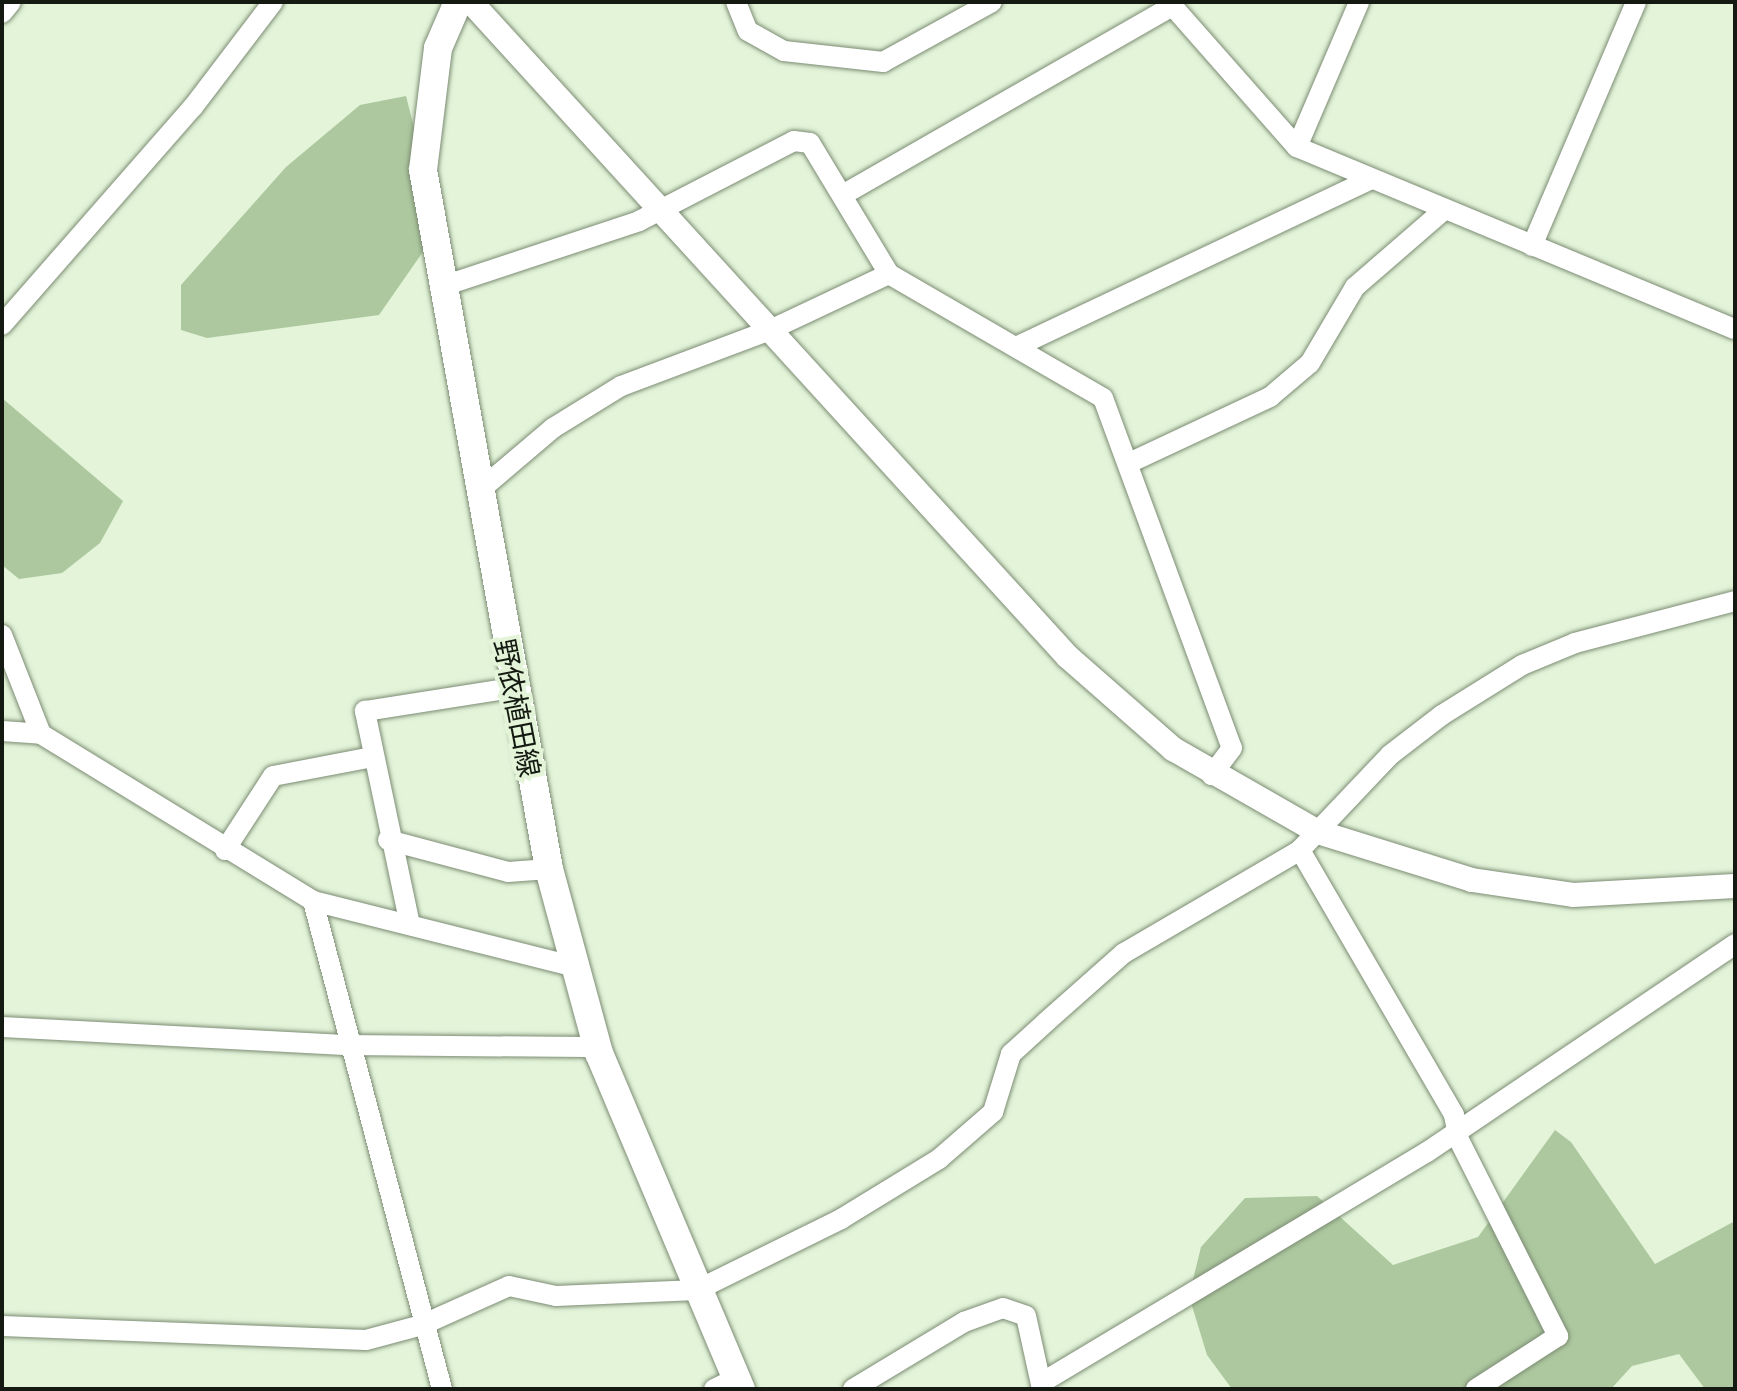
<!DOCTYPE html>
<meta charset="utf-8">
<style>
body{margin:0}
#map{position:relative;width:1737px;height:1391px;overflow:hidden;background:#e3f4d9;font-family:Figtree,"Noto Sans JP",sans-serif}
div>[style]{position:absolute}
.green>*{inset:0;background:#adc89f}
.roads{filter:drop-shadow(0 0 2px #7c8c74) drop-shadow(0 0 2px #7c8c74)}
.minor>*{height:20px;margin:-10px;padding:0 10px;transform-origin:10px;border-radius:10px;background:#fff}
.tertiary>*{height:24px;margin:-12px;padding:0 12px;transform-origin:12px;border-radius:12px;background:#fff}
.secondary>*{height:28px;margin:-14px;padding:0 14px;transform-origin:14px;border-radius:14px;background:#fff}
span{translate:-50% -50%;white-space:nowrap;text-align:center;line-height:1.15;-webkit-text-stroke:8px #e3f4d9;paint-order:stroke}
.street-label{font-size:28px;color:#141a11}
.frame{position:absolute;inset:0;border:4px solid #141a11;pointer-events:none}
</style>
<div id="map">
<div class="green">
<i style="clip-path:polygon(406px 96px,420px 151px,427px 246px,379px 315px,207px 338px,181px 330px,181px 285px,286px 167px,360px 105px)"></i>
<i style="clip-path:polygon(2px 398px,123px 501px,100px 543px,62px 573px,19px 579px,2px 565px)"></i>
<i style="clip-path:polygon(1555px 1130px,1571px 1142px,1655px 1264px,1735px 1221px,1735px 1389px,1705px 1389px,1679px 1354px,1632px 1366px,1611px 1389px,1232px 1389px,1207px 1355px,1189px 1296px,1201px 1247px,1245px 1198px,1317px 1196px,1393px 1265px,1478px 1237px)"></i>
</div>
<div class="roads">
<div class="minor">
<i style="left:736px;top:2px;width:31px;rotate:68deg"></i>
<i style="left:748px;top:31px;width:41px;rotate:29.1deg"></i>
<i style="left:784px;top:51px;width:100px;rotate:6.3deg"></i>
<i style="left:883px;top:62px;width:124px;rotate:-28.8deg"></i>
<i style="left:1169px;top:2px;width:193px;rotate:48.6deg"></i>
<i style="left:1297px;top:147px;width:474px;rotate:22.6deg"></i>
<i style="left:2px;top:13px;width:14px;rotate:-51deg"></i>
<i style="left:1297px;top:147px;width:158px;rotate:-66.8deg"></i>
<i style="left:846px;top:193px;width:377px;rotate:-29.8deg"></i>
<i style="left:1532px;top:246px;width:265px;rotate:-66.9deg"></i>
<i style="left:443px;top:286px;width:206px;rotate:-18.3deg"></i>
<i style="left:639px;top:221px;width:174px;rotate:-27.3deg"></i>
<i style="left:794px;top:141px;width:16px;rotate:7deg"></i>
<i style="left:810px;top:143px;width:153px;rotate:58.9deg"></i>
<i style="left:889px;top:274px;width:247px;rotate:30.1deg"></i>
<i style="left:1103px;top:398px;width:373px;rotate:69.8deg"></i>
<i style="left:1232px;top:748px;width:34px;rotate:127deg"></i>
<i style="left:2px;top:325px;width:290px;rotate:-48.8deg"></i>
<i style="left:193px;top:107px;width:132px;rotate:-52.7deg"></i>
<i style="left:1018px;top:346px;width:391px;rotate:-25.3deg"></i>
<i style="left:1129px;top:463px;width:156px;rotate:-25.1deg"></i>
<i style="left:1270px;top:397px;width:52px;rotate:-40.4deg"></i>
<i style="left:1310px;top:363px;width:88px;rotate:-59.4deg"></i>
<i style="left:1355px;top:287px;width:119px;rotate:-40.9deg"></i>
<i style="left:480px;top:490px;width:96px;rotate:-40.3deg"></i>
<i style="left:553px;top:428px;width:80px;rotate:-31.7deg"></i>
<i style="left:621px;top:386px;width:159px;rotate:-20.6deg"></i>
<i style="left:770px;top:330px;width:132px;rotate:-25.2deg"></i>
<i style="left:2px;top:635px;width:106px;rotate:68.5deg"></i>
<i style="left:2px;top:731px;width:39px;rotate:4deg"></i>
<i style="left:41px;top:734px;width:319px;rotate:31.5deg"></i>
<i style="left:313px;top:901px;width:270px;rotate:14.1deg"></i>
<i style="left:388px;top:840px;width:124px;rotate:14.9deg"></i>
<i style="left:508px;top:872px;width:41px;rotate:-4.2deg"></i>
<i style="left:225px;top:850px;width:88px;rotate:-57deg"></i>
<i style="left:273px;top:776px;width:102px;rotate:-10.8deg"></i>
<i style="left:1300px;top:850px;width:306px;rotate:59.8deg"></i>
<i style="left:1454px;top:1115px;width:25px;rotate:79deg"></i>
<i style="left:1459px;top:1140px;width:220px;rotate:63.2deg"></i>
<i style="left:1558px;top:1336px;width:98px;rotate:147.1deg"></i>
<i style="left:313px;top:901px;width:505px;rotate:75.19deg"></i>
<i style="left:410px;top:925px;width:219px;rotate:-101.9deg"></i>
<i style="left:365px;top:711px;width:149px;rotate:-8.9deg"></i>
<i style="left:2px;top:1027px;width:343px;rotate:3deg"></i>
<i style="left:345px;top:1045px;width:243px;rotate:0.5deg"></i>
<i style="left:588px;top:1047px;width:13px;rotate:29deg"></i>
<i style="left:2px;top:1326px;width:364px;rotate:2.2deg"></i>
<i style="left:366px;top:1340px;width:58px;rotate:-15deg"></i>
<i style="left:422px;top:1325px;width:95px;rotate:-24.1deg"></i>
<i style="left:509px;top:1286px;width:48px;rotate:12deg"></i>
<i style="left:556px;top:1296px;width:141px;rotate:-2.4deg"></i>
<i style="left:697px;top:1290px;width:161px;rotate:-26.2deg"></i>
<i style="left:841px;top:1219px;width:115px;rotate:-31.5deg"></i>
<i style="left:939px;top:1159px;width:72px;rotate:-41deg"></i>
<i style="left:993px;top:1112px;width:61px;rotate:-72.8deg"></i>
<i style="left:1011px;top:1054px;width:47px;rotate:-42.4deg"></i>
<i style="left:1046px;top:1022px;width:104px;rotate:-41.5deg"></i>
<i style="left:1124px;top:953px;width:204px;rotate:-30.3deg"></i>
<i style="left:1300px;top:850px;width:131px;rotate:-46.5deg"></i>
<i style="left:1390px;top:755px;width:66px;rotate:-37.6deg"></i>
<i style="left:1442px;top:715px;width:94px;rotate:-32deg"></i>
<i style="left:1522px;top:665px;width:57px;rotate:-22.5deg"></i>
<i style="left:1575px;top:643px;width:165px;rotate:-14.7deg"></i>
<i style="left:1041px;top:1383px;width:450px;rotate:-30.9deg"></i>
<i style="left:1427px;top:1152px;width:372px;rotate:-34deg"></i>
<i style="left:714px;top:1389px;width:25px;rotate:-26deg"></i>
<i style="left:853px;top:1389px;width:130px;rotate:-31.1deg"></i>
<i style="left:964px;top:1322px;width:41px;rotate:-19.7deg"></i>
<i style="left:1003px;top:1308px;width:24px;rotate:19deg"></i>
<i style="left:1026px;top:1316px;width:75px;rotate:77.6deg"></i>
</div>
<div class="tertiary">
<i style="left:471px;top:2px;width:886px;rotate:47.65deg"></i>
<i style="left:1068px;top:657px;width:140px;rotate:41.2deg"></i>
<i style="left:1173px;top:749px;width:167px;rotate:29.8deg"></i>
<i style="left:1318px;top:832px;width:161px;rotate:17.3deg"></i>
<i style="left:1472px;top:880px;width:102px;rotate:8.4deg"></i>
<i style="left:1573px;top:895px;width:162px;rotate:-3.2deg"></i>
</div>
<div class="secondary">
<i style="left:458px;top:2px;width:50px;rotate:113.5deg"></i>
<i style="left:438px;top:48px;width:123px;rotate:97deg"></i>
<i style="left:423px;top:170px;width:710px;rotate:79.78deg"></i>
<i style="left:549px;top:869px;width:191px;rotate:74.8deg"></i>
<i style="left:599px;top:1053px;width:365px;rotate:67.1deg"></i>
</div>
</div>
<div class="street-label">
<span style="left:517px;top:708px;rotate:79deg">野依植田線</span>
</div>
<div class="frame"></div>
</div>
